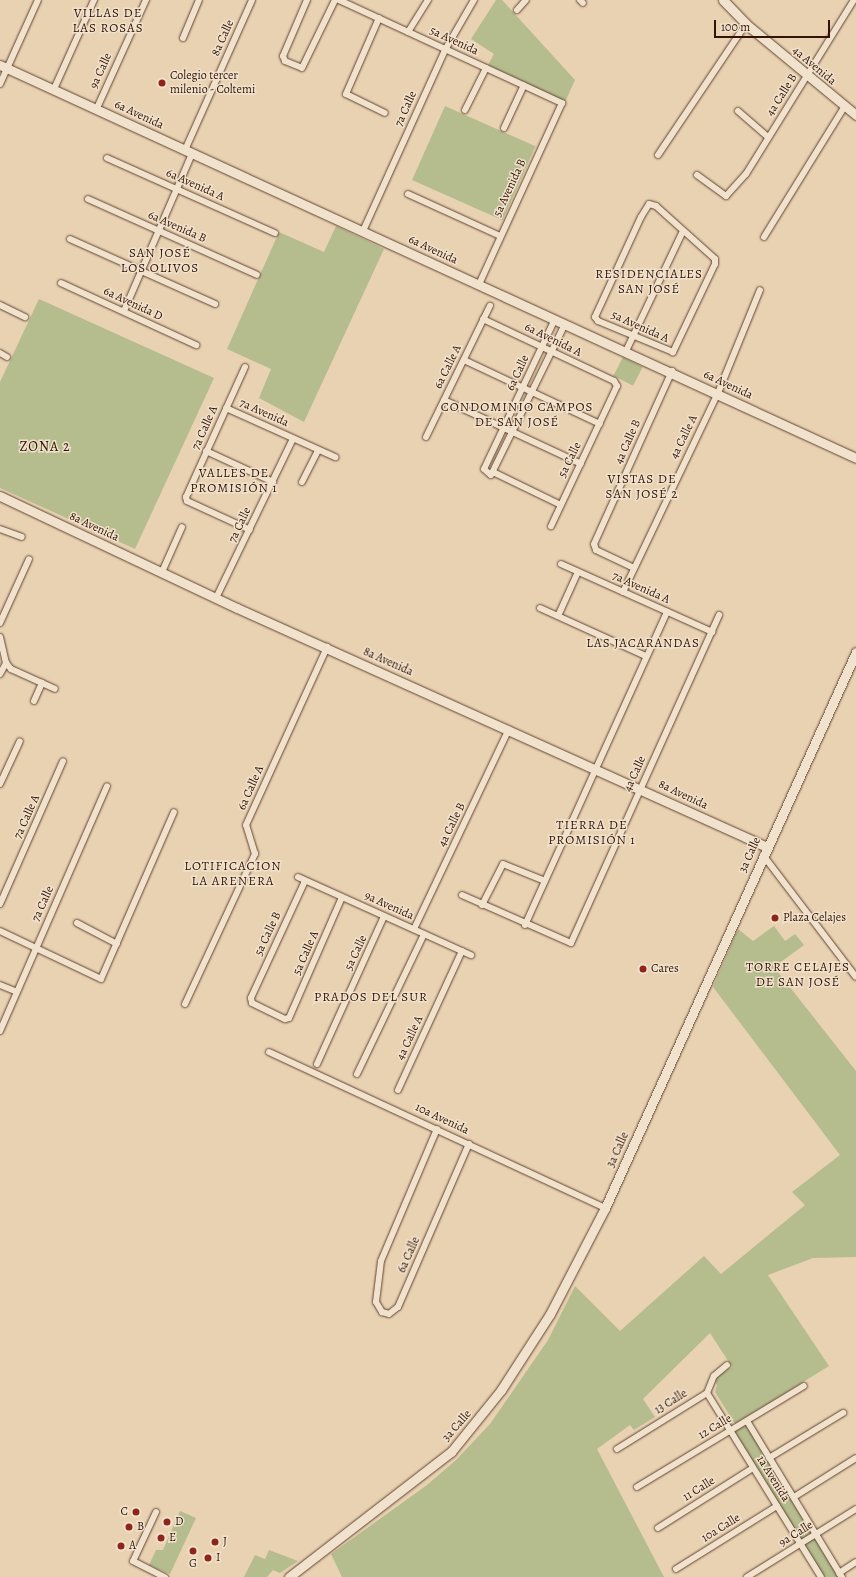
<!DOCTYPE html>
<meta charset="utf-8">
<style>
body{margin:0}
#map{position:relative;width:856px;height:1577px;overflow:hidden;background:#e9d2b2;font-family:Alegreya,serif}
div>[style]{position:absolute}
.green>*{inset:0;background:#b5bc8d;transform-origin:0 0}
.roads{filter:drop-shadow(0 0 1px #604330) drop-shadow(0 0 1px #604330)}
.street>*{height:6px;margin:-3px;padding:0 3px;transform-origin:3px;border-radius:3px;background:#f1e2cd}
.secondary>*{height:9px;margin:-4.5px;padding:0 4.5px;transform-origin:4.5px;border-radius:4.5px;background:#f1e2cd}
.dots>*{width:11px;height:11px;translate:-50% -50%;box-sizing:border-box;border:2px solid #f1e2cd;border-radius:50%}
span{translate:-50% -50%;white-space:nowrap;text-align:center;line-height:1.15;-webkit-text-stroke:3px #f1e2cd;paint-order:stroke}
.street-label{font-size:12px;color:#321304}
.poi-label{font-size:12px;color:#321304}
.left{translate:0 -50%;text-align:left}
.right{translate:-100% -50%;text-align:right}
.neighbourhood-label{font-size:13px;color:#321304;letter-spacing:1px}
.quarter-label{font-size:14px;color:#321304;letter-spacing:1px}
.scale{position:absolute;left:714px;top:20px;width:116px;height:18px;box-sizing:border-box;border:2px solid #321304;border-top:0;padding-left:5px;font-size:12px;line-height:14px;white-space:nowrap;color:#321304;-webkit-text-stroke:3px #f1e2cd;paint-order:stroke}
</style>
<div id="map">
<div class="green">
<i style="clip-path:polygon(496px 0,502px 0,575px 80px,565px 102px,488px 65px,494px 54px,471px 39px)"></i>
<i style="left:445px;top:106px;width:99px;height:81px;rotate:24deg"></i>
<i style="clip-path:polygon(336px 226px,384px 249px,304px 422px,259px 398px,271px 369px,227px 349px,279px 232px,324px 252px)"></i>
<i style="clip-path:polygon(39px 299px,214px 378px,135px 549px,0 488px,0 382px)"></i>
<i style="left:623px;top:357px;width:22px;height:21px;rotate:27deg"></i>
<i style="clip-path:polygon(774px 926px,785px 941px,795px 934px,804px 945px,774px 967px,856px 1071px,856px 1257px,813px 1258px,768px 1275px,829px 1366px,735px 1424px,715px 1392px,717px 1385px,713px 1379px,732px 1367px,710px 1333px,643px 1399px,655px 1417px,634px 1430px,630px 1425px,597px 1449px,664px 1577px,342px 1577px,331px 1554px,427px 1485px,456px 1460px,490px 1424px,548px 1340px,575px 1286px,620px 1331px,704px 1256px,721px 1274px,805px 1205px,792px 1192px,840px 1155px,713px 987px,738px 929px,753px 941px)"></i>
<i style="clip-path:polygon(747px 1421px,842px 1577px,821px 1577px,730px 1431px)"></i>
<i style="clip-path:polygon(180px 1511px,196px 1518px,170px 1574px,149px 1565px,156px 1550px,163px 1550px)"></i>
<i style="clip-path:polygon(269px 1550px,298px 1561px,280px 1573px,273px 1570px,267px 1577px,244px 1577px,255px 1555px,265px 1559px)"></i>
</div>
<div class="roads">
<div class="street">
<i style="left:307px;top:0;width:61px;rotate:113.2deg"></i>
<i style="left:283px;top:56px;width:5px;rotate:68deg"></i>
<i style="left:285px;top:61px;width:18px;rotate:22deg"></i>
<i style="left:302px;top:68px;width:76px;rotate:-64.1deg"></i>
<i style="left:339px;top:0;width:246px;rotate:24.8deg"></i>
<i style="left:562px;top:103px;width:199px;rotate:114.6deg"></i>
<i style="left:580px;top:0;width:4px;rotate:45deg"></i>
<i style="left:517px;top:10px;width:13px;rotate:-48deg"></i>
<i style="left:379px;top:18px;width:83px;rotate:113.5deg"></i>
<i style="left:346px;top:94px;width:43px;rotate:26deg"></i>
<i style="left:408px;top:32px;width:38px;rotate:-58deg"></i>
<i style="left:183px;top:38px;width:41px;rotate:-67.2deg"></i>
<i style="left:0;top:84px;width:92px;rotate:-65.7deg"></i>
<i style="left:54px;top:89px;width:98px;rotate:-65.8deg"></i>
<i style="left:97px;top:108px;width:119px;rotate:-65.6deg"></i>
<i style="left:465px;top:110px;width:47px;rotate:-63.4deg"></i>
<i style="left:738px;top:111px;width:40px;rotate:41deg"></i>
<i style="left:504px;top:128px;width:47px;rotate:-65.1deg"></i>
<i style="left:185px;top:150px;width:164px;rotate:-65.9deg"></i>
<i style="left:658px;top:155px;width:158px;rotate:-56.1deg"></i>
<i style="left:107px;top:158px;width:184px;rotate:24.1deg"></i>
<i style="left:697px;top:175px;width:36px;rotate:36deg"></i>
<i style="left:726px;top:196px;width:30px;rotate:-48deg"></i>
<i style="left:746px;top:174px;width:205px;rotate:-58.2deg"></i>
<i style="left:408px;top:194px;width:101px;rotate:24.5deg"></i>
<i style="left:88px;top:199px;width:185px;rotate:24.2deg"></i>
<i style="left:649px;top:204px;width:7px;rotate:16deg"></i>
<i style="left:656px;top:206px;width:79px;rotate:41.9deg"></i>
<i style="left:715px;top:259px;width:5px;rotate:90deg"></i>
<i style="left:715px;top:264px;width:98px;rotate:115.5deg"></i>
<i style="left:673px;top:352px;width:81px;rotate:-157.5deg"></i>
<i style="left:598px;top:321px;width:5px;rotate:-127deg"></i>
<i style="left:595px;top:317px;width:110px;rotate:-65.3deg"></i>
<i style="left:641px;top:217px;width:15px;rotate:-58deg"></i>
<i style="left:363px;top:231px;width:199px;rotate:-65.6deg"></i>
<i style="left:445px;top:50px;width:58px;rotate:-59.9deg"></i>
<i style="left:764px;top:237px;width:154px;rotate:-58.3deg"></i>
<i style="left:70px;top:239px;width:159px;rotate:24.1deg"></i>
<i style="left:61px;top:283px;width:149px;rotate:24.7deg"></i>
<i style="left:0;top:305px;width:28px;rotate:26deg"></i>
<i style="left:124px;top:311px;width:171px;rotate:-66.6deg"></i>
<i style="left:483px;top:319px;width:145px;rotate:25.3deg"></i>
<i style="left:614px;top:381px;width:6px;rotate:59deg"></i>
<i style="left:617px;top:386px;width:155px;rotate:115.2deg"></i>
<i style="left:555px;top:319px;width:166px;rotate:115.3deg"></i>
<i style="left:484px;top:469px;width:9px;rotate:41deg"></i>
<i style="left:491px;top:475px;width:168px;rotate:-63.9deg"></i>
<i style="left:626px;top:351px;width:133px;rotate:-64.6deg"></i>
<i style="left:0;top:353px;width:8px;rotate:30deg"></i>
<i style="left:464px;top:360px;width:150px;rotate:25.2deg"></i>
<i style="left:245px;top:367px;width:143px;rotate:114.4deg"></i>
<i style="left:186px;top:497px;width:4px;rotate:76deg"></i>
<i style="left:187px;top:501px;width:69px;rotate:24.7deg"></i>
<i style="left:444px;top:400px;width:151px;rotate:25deg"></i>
<i style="left:226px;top:408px;width:120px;rotate:24.2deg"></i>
<i style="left:426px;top:437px;width:146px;rotate:-64deg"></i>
<i style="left:206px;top:451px;width:74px;rotate:24.8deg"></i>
<i style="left:495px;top:473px;width:73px;rotate:25.9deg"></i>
<i style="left:302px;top:482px;width:36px;rotate:-63deg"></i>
<i style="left:0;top:529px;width:23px;rotate:20deg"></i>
<i style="left:561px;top:564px;width:166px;rotate:24.2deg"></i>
<i style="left:634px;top:568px;width:42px;rotate:-154.7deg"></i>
<i style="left:596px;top:550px;width:6px;rotate:-108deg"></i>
<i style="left:594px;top:544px;width:190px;rotate:-65.7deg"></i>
<i style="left:162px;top:572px;width:49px;rotate:-66deg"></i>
<i style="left:623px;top:592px;width:221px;rotate:-64.5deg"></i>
<i style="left:718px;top:393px;width:111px;rotate:-67.8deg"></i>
<i style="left:216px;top:598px;width:177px;rotate:-64.2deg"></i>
<i style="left:540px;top:608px;width:116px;rotate:24.4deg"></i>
<i style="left:558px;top:616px;width:48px;rotate:-65.6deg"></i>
<i style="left:0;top:623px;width:70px;rotate:-65.6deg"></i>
<i style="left:0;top:637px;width:27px;rotate:77deg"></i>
<i style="left:6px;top:663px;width:8px;rotate:50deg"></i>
<i style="left:11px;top:669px;width:48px;rotate:24.4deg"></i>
<i style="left:0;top:674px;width:13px;rotate:-61deg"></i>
<i style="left:34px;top:701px;width:20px;rotate:-66deg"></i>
<i style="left:0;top:784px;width:47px;rotate:-65.1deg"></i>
<i style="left:763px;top:855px;width:153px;rotate:52.7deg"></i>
<i style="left:298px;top:877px;width:190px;rotate:24.3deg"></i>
<i style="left:305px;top:881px;width:129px;rotate:114.8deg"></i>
<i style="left:251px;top:998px;width:5px;rotate:79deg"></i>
<i style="left:252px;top:1003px;width:37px;rotate:26deg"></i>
<i style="left:285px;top:1019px;width:4px;rotate:-14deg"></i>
<i style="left:289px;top:1018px;width:132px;rotate:-66.3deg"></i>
<i style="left:462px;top:895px;width:119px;rotate:23.8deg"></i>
<i style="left:571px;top:943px;width:360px;rotate:-65.7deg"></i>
<i style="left:0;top:904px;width:156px;rotate:-66.2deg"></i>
<i style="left:482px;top:905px;width:46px;rotate:-62.9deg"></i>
<i style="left:503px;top:864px;width:45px;rotate:22deg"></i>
<i style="left:77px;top:923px;width:45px;rotate:27.7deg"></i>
<i style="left:525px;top:925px;width:344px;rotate:-65.6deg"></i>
<i style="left:414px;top:929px;width:221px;rotate:-64.6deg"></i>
<i style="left:0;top:931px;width:112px;rotate:25.4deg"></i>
<i style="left:101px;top:979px;width:182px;rotate:-66.4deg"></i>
<i style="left:0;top:985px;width:18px;rotate:22deg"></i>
<i style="left:185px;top:1004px;width:166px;rotate:-65deg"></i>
<i style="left:255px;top:854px;width:30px;rotate:-107deg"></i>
<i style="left:246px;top:825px;width:196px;rotate:-65.5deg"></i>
<i style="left:0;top:1031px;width:267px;rotate:-66.4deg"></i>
<i style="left:269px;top:1052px;width:370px;rotate:24.9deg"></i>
<i style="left:317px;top:1064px;width:162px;rotate:-65.6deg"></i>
<i style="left:357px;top:1074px;width:155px;rotate:-64.4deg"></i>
<i style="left:398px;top:1090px;width:153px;rotate:-65.3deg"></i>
<i style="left:437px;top:1129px;width:143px;rotate:113deg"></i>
<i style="left:381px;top:1261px;width:41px;rotate:97deg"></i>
<i style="left:376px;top:1302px;width:12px;rotate:59deg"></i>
<i style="left:382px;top:1312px;width:7px;rotate:16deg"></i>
<i style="left:389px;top:1314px;width:11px;rotate:-38deg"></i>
<i style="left:398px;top:1307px;width:178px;rotate:-66.5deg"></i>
<i style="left:707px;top:1393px;width:216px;rotate:58.2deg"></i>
<i style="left:747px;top:1421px;width:183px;rotate:58.7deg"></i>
<i style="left:617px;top:1449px;width:106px;rotate:-31.9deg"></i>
<i style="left:707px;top:1393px;width:18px;rotate:-68deg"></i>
<i style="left:714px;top:1376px;width:17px;rotate:-40deg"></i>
<i style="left:769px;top:1458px;width:87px;rotate:-31.3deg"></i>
<i style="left:637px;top:1487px;width:195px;rotate:-31.2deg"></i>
<i style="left:794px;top:1497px;width:73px;rotate:-32.2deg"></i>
<i style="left:156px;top:1512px;width:54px;rotate:115.1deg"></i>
<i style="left:133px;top:1561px;width:36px;rotate:27deg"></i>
<i style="left:658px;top:1528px;width:112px;rotate:-32.3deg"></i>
<i style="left:676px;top:1569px;width:119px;rotate:-32deg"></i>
<i style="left:839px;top:1573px;width:20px;rotate:-33deg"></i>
<i style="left:747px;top:1577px;width:128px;rotate:-32deg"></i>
</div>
<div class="secondary">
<i style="left:723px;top:0;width:33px;rotate:46deg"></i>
<i style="left:746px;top:24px;width:143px;rotate:39.6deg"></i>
<i style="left:0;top:65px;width:942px;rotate:24.66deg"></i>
<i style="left:0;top:496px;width:262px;rotate:25.3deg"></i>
<i style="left:237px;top:608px;width:581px;rotate:24.27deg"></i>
<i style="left:289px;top:1577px;width:205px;rotate:-37.7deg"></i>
<i style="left:451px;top:1452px;width:80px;rotate:-51.1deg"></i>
<i style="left:501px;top:1390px;width:90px;rotate:-57.2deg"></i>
<i style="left:550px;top:1314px;width:119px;rotate:-62.6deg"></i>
<i style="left:605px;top:1208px;width:610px;rotate:-65.7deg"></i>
</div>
</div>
<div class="dots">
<i style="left:162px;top:83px;background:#8f2418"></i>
<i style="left:775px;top:918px;background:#8f2418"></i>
<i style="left:643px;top:969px;background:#8f2418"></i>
<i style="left:136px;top:1512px;background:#8f2418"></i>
<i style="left:167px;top:1522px;background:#8f2418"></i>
<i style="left:129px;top:1527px;background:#8f2418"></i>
<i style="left:161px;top:1538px;background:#8f2418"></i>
<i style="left:215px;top:1542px;background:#8f2418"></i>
<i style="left:121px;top:1546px;background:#8f2418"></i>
<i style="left:193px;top:1551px;background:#8f2418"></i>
<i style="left:208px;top:1558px;background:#8f2418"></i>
</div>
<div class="street-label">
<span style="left:223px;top:38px;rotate:-66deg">8a Calle</span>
<span style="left:454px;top:41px;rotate:25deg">5a Avenida</span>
<span style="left:814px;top:66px;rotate:40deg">4a Avenida</span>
<span style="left:101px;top:71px;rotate:-66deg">9a Calle</span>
<span style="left:782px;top:95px;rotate:-58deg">4a Calle B</span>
<span style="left:406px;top:109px;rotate:-66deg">7a Calle</span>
<span style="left:139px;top:115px;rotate:25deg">6a Avenida</span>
<span style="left:195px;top:185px;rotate:24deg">6a Avenida A</span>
<span style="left:510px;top:188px;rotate:-65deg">5a Avenida B</span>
<span style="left:177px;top:227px;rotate:24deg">6a Avenida B</span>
<span style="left:433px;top:250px;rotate:25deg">6a Avenida</span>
<span style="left:133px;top:304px;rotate:25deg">6a Avenida D</span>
<span style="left:640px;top:327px;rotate:24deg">5a Avenida A</span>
<span style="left:553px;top:340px;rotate:26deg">6a Avenida A</span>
<span style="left:448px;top:367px;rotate:-64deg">6a Calle A</span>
<span style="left:518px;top:373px;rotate:-65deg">6a Calle</span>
<span style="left:728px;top:385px;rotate:25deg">6a Avenida</span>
<span style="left:264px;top:413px;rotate:24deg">7a Avenida</span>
<span style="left:205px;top:428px;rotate:-66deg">7a Calle A</span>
<span style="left:684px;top:437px;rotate:-64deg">4a Calle A</span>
<span style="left:628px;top:442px;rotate:-66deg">4a Calle B</span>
<span style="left:570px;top:460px;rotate:-64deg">5a Calle</span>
<span style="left:240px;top:525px;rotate:-65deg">7a Calle</span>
<span style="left:94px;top:527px;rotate:25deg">8a Avenida</span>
<span style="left:641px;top:588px;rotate:24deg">7a Avenida A</span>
<span style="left:388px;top:662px;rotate:24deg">8a Avenida</span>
<span style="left:635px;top:774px;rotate:-66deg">4a Calle</span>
<span style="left:251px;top:788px;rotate:-66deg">6a Calle A</span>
<span style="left:683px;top:795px;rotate:25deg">8a Avenida</span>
<span style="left:27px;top:817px;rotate:-66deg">7a Calle A</span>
<span style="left:452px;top:825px;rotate:-64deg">4a Calle B</span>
<span style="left:750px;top:855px;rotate:-66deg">3a Calle</span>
<span style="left:43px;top:904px;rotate:-66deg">7a Calle</span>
<span style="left:389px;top:906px;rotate:24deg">9a Avenida</span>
<span style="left:268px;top:934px;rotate:-65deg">5a Calle B</span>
<span style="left:306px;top:953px;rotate:-66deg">5a Calle A</span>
<span style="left:356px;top:953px;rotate:-65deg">5a Calle</span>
<span style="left:410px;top:1038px;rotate:-65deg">4a Calle A</span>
<span style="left:442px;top:1119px;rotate:25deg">10a Avenida</span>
<span style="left:618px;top:1150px;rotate:-66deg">3a Calle</span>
<span style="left:409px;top:1255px;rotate:-66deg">6a Calle</span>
<span style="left:671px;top:1402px;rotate:-32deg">13 Calle</span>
<span style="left:457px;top:1426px;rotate:-49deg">3a Calle</span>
<span style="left:715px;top:1427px;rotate:-31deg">12 Calle</span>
<span style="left:773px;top:1479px;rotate:58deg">1a Avenida</span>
<span style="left:699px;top:1489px;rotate:-32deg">11 Calle</span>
<span style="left:721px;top:1528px;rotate:-32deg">10a Calle</span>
<span style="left:796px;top:1534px;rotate:-32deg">9a Calle</span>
</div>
<div class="poi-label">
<span class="left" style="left:170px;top:83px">Colegio tercer<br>milenio - Coltemi</span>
<span class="left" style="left:783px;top:918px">Plaza Celajes</span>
<span class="left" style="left:651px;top:969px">Cares</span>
<span class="right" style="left:128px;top:1512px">C</span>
<span class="left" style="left:175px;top:1522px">D</span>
<span class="left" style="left:137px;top:1527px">B</span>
<span class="left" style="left:169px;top:1538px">E</span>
<span class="left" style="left:223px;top:1542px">J</span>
<span class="left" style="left:129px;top:1546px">A</span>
<span class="left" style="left:216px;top:1558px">I</span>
<span style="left:193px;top:1564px">G</span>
</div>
<div class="neighbourhood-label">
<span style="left:108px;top:21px">VILLAS DE<br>LAS ROSAS</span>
<span style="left:160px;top:261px">SAN JOSÉ<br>LOS OLIVOS</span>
<span style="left:649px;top:282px">RESIDENCIALES<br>SAN JOSÉ</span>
<span style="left:517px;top:415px">CONDOMINIO CAMPOS<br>DE SAN JOSÉ</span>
<span style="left:234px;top:481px">VALLES DE<br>PROMISIÓN 1</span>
<span style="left:642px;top:487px">VISTAS DE<br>SAN JOSÉ 2</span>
<span style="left:643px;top:643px">LAS JACARANDAS</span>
<span style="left:592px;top:833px">TIERRA DE<br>PROMISIÓN 1</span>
<span style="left:233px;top:874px">LOTIFICACION<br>LA ARENERA</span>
<span style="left:798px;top:975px">TORRE CELAJES<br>DE SAN JOSÉ</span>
<span style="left:371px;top:997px">PRADOS DEL SUR</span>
</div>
<div class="quarter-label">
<span style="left:45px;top:447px">ZONA 2</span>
</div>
<div class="scale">100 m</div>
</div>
